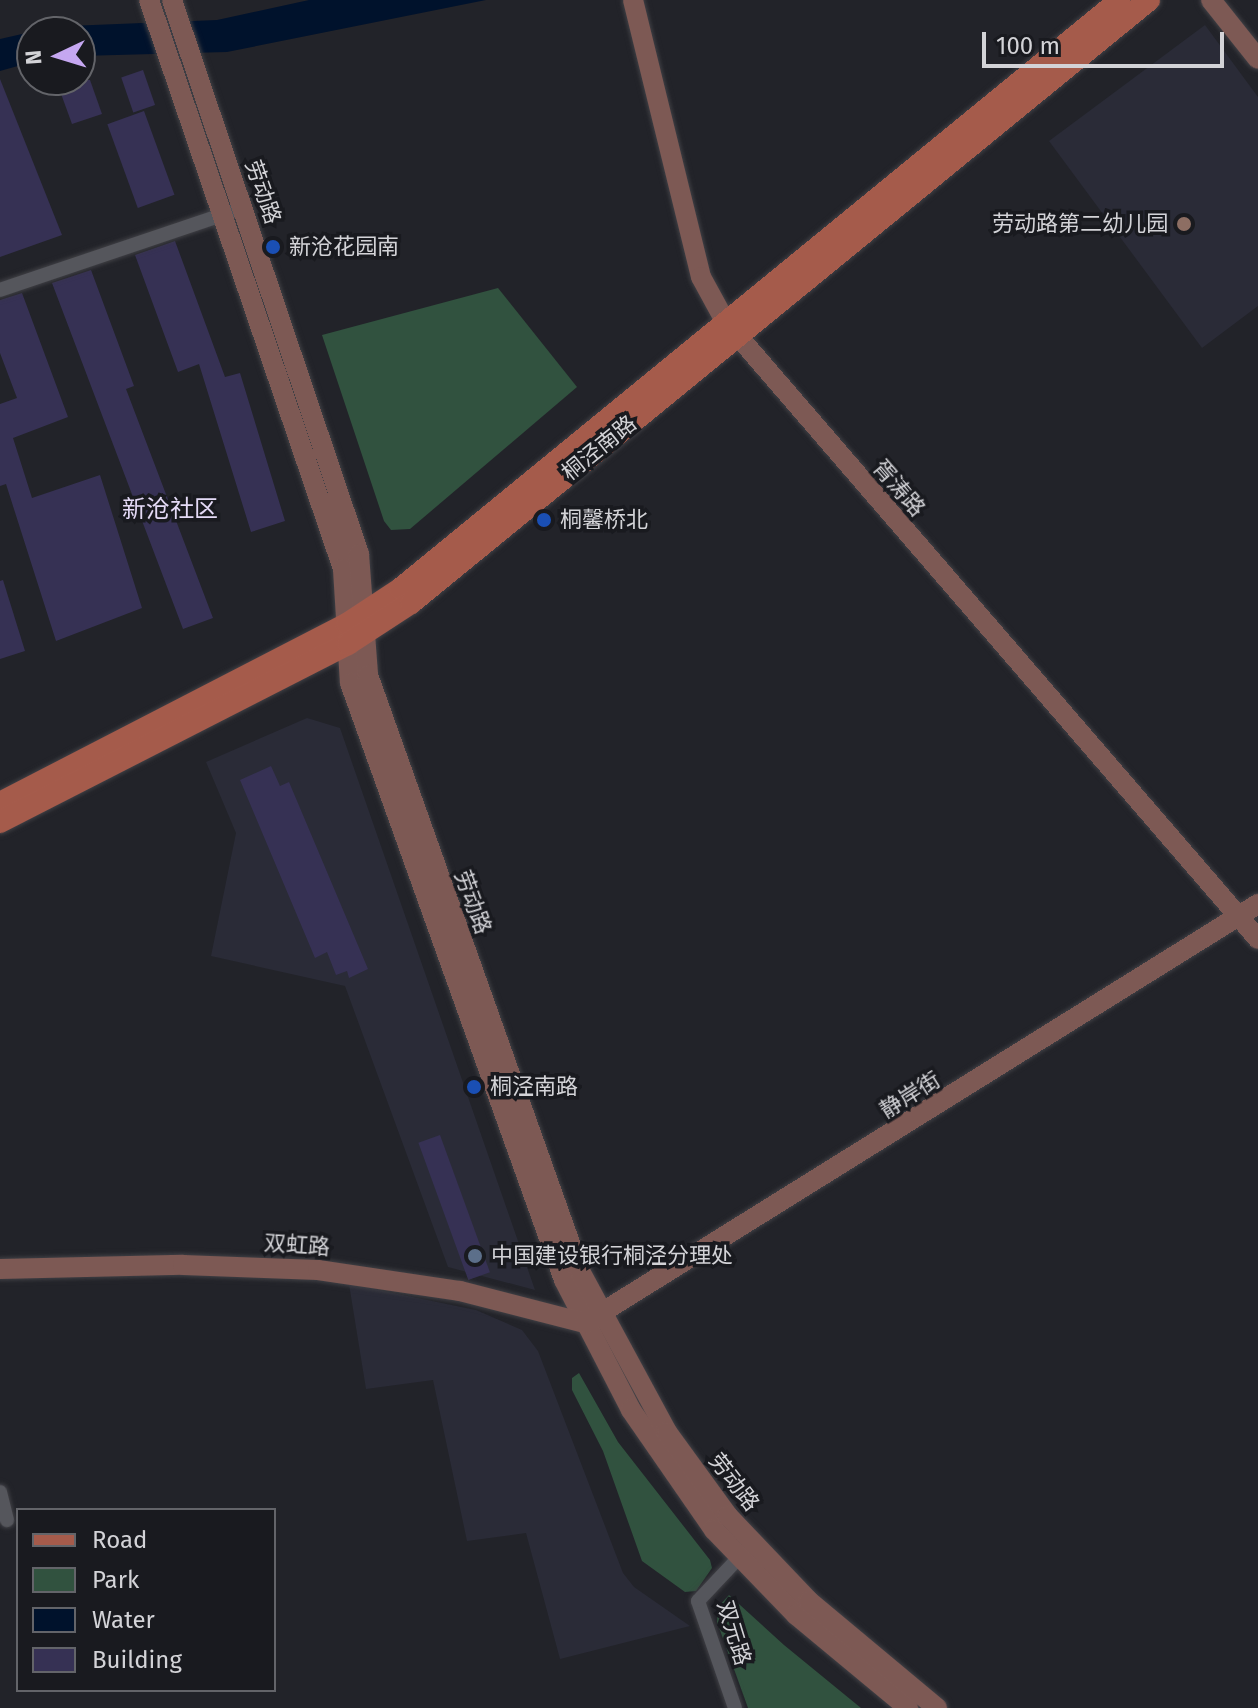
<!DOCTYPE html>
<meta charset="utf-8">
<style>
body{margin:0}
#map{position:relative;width:1258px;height:1708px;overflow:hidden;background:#222329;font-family:"Fira Sans","Noto Sans SC",sans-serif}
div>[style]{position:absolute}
.built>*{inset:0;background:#2a2b37}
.green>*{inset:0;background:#31523f}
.water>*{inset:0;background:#00122c}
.building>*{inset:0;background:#363154;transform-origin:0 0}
.roads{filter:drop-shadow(0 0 2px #404045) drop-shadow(0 0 2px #404045)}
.street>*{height:14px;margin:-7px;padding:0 7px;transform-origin:7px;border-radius:7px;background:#55565c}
.secondary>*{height:20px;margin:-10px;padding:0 10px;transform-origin:10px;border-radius:10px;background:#7d5954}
.primary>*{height:22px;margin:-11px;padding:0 11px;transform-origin:11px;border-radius:11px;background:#a55b4b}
.dots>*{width:22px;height:22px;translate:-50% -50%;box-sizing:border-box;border:4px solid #191a1f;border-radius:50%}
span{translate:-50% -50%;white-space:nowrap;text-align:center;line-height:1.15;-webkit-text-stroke:7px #191a1f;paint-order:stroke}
.street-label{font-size:22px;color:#d3d3d7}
.poi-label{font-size:22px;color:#d3d3d7}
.right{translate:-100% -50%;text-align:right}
.left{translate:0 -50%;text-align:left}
.neighbourhood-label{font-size:24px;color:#e4daf6}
.legend{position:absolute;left:16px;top:1508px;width:260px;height:184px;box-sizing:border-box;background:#191a1f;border:2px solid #636469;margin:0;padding:10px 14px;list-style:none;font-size:24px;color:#d3d3d7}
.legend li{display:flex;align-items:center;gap:16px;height:40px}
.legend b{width:40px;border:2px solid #636469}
.north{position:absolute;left:16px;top:16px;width:80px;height:80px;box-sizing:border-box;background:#191a1f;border:2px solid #636469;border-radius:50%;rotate:266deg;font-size:22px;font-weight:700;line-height:32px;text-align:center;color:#d3d3d7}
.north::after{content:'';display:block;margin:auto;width:28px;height:36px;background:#c5a7f1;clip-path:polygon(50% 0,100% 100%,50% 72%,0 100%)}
.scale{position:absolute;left:982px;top:32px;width:242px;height:36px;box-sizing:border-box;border:4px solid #d3d3d7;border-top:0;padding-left:10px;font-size:24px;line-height:28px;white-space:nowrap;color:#d3d3d7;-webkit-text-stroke:6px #191a1f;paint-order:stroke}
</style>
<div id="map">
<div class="built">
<i style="clip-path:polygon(1205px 25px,1258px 97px,1258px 306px,1202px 348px,1049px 141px)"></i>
<i style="clip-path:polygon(307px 718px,340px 728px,535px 1290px,448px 1267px,345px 986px,211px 956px,236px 833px,206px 762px)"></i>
<i style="clip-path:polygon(349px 1284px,476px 1310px,522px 1330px,538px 1351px,623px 1573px,634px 1587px,690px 1626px,560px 1659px,526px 1533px,467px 1541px,433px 1380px,366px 1389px)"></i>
</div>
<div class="green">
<i style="clip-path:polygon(498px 288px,577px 387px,410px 529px,391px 530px,384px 521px,322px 335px)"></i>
<i style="clip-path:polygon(579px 1373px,618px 1442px,710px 1560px,712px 1568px,696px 1591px,685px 1592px,642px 1561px,603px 1451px,572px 1390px,572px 1378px)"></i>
<i style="clip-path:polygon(729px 1595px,784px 1645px,861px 1708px,748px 1708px,717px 1622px,718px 1607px)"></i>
</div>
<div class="water">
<i style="clip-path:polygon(309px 0,486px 0,227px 52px,80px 56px,80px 32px,32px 32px,32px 62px,0 71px,0 39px,44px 29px,68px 26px,217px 20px)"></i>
</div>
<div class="building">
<i style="left:143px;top:70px;width:37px;height:23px;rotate:71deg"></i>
<i style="clip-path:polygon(0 79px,62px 235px,0 257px)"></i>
<i style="clip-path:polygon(56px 80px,90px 80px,102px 114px,72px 124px)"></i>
<i style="left:144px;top:111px;width:89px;height:39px;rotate:70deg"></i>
<i style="clip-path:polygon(175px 241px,225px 377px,240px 373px,285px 521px,251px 532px,199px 364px,178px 372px,135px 255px)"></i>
<i style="clip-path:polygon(91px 270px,134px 386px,126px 389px,213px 618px,183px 629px,52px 283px)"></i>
<i style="clip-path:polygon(22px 293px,68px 417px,13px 438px,32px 498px,100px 475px,142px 608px,56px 641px,6px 484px,0 486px,0 404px,17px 398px,0 353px,0 300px)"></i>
<i style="clip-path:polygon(3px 580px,25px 651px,0 659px,0 581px)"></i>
<i style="clip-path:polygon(271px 766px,280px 786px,289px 782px,368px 969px,349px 978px,347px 971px,336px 975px,327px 952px,315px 958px,240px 780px)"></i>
<i style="left:440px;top:1135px;width:146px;height:23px;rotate:70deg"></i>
</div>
<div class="roads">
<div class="street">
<i style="left:0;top:290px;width:244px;rotate:-18.7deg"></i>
<i style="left:0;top:1492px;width:29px;rotate:76deg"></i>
<i style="left:735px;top:1708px;width:113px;rotate:-109.1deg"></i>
<i style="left:698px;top:1601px;width:70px;rotate:-46.7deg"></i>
</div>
<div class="secondary">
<i style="left:149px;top:0;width:601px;rotate:71.17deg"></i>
<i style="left:343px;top:569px;width:114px;rotate:86.5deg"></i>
<i style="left:350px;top:683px;width:634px;rotate:70.28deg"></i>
<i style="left:564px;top:1280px;width:146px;rotate:62.7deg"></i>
<i style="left:631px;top:1410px;width:146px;rotate:55.3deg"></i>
<i style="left:714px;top:1530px;width:118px;rotate:46deg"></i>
<i style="left:796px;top:1615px;width:146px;rotate:39.7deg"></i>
<i style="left:172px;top:0;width:585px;rotate:71.35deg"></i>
<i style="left:359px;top:554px;width:121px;rotate:85.7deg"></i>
<i style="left:368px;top:675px;width:633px;rotate:70.42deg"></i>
<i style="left:580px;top:1271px;width:183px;rotate:61.6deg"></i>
<i style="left:667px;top:1432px;width:104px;rotate:54deg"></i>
<i style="left:728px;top:1516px;width:117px;rotate:46.4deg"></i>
<i style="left:809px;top:1601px;width:167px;rotate:39.9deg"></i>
<i style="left:633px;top:0;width:285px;rotate:76.2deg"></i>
<i style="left:701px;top:277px;width:50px;rotate:61.4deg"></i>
<i style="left:725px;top:321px;width:816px;rotate:49.22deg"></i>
<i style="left:1211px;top:0;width:75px;rotate:51.5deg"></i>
<i style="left:0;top:1269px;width:183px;rotate:-1.3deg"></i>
<i style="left:183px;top:1265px;width:135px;rotate:2.1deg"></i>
<i style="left:318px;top:1270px;width:144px;rotate:8.4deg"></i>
<i style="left:460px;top:1291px;width:129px;rotate:14.4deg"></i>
<i style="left:585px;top:1323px;width:793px;rotate:-31.91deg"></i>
</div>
<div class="primary">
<i style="left:0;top:803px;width:390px;rotate:-27.3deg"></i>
<i style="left:347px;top:624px;width:64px;rotate:-33.4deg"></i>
<i style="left:400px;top:589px;width:930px;rotate:-39.29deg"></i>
<i style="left:0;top:822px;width:391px;rotate:-27.1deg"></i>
<i style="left:348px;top:644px;width:75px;rotate:-33.1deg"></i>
<i style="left:411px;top:603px;width:953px;rotate:-39.25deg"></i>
</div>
</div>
<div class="dots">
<i style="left:1184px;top:224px;background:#8d6e63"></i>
<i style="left:273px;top:247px;background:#1a4fb4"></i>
<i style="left:544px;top:520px;background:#1a4fb4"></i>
<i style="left:474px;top:1087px;background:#1a4fb4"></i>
<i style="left:475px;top:1256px;background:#5c6f8a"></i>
</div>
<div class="street-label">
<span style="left:263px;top:192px;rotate:71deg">劳动路</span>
<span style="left:599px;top:448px;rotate:-39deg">桐泾南路</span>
<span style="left:899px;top:488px;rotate:49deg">胥涛路</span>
<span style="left:473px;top:902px;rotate:70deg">劳动路</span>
<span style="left:910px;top:1095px;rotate:-32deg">静岸街</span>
<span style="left:297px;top:1245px;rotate:4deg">双虹路</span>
<span style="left:734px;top:1482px;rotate:52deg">劳动路</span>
<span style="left:734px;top:1633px;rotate:73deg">双元路</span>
</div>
<div class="poi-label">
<span class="right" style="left:1168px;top:224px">劳动路第二幼儿园</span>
<span class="left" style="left:289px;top:247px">新沧花园南</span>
<span class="left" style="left:560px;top:520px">桐馨桥北</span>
<span class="left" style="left:490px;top:1087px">桐泾南路</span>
<span class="left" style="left:491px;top:1256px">中国建设银行桐泾分理处</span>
</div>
<div class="neighbourhood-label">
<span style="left:170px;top:510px">新沧社区</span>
</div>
<ul class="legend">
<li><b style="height:10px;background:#a55b4b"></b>Road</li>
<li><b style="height:22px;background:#31523f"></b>Park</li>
<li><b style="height:22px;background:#00122c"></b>Water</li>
<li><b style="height:22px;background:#363154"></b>Building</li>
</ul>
<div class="north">N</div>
<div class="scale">100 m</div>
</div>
